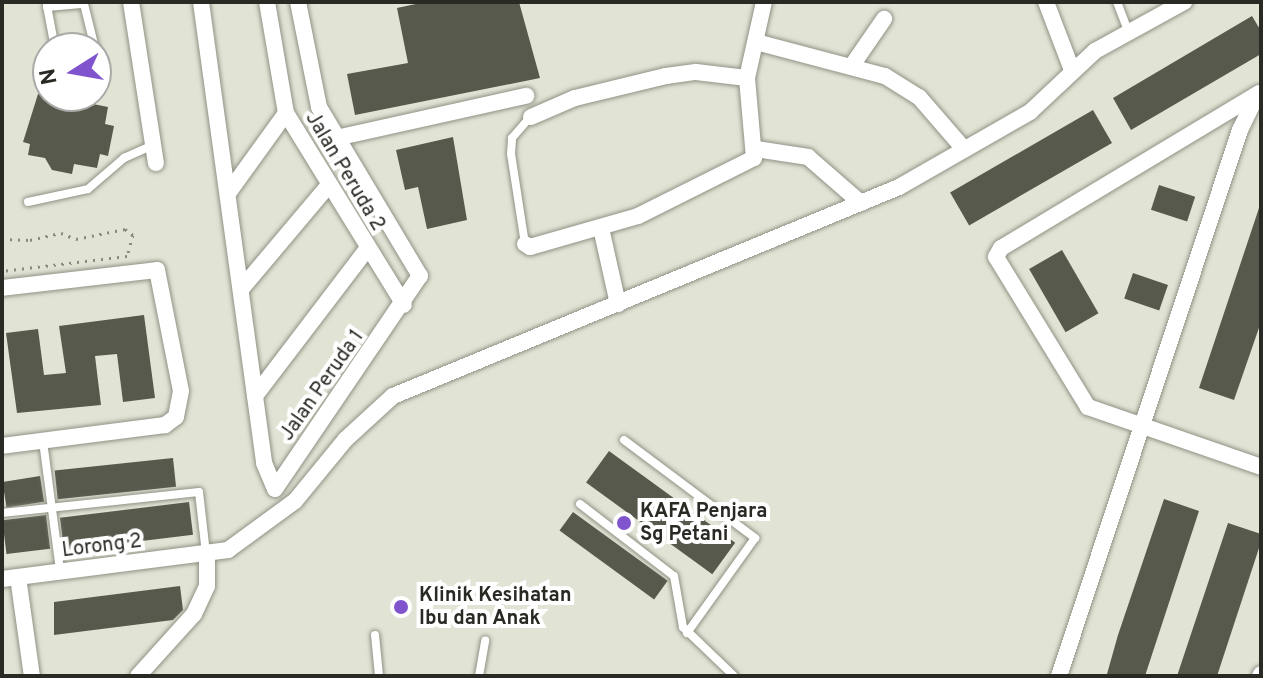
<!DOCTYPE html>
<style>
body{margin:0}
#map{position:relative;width:1263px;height:678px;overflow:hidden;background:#e1e4d5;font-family:Overpass,sans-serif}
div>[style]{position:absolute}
.building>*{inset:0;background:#56594c;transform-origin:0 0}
.path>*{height:3px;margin-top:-1.5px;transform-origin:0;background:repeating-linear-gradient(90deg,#888a80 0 2px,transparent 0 8px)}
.roads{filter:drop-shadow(0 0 2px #8f9284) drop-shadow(0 0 2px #8f9284)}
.lane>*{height:8px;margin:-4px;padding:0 4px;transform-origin:4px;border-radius:4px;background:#fff}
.street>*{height:16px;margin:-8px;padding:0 8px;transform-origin:8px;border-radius:8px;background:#fff}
.dots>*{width:22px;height:22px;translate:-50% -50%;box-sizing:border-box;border:4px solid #fff;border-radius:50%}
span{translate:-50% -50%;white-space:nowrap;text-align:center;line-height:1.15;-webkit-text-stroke:8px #fff;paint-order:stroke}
.street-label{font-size:20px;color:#292a24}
.poi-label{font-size:20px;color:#292a24;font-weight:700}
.left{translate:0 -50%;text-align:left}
.frame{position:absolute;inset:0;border:4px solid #292a24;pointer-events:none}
.north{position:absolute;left:32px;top:32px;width:80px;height:80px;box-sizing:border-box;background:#fff;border:2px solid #a9aaa7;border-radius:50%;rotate:259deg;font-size:22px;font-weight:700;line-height:32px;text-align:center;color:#292a24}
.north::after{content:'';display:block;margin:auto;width:28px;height:36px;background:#7f54cd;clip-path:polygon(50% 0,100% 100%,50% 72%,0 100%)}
</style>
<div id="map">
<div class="building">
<i style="clip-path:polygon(425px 2px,519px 2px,540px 78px,355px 115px,347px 74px,408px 63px,397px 8px)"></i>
<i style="clip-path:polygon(1252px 16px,1261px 31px,1261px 54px,1131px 130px,1113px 98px)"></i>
<i style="clip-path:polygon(38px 94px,88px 96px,93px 104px,108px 107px,105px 124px,114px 126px,108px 156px,100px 154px,97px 168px,74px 164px,72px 174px,52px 170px,45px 158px,28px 155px,30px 144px,23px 142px)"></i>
<i style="left:1093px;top:110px;width:38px;height:165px;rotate:60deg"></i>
<i style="clip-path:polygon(453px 137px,467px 220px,427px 229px,418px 187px,405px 190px,396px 150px)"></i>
<i style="left:1159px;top:185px;width:38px;height:26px;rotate:18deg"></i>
<i style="clip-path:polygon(1259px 208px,1261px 322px,1234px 400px,1199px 388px)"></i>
<i style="left:1062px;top:250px;width:73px;height:38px;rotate:60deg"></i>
<i style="left:1133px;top:273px;width:37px;height:27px;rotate:19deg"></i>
<i style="clip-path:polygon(144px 315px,155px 398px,123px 402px,117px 354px,95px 356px,101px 405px,17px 413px,6px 333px,38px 329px,44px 375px,66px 373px,59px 326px)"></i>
<i style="left:609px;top:451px;width:156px;height:39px;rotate:36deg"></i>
<i style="left:173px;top:458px;width:29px;height:119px;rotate:84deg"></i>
<i style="left:40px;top:476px;width:26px;height:38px;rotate:81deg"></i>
<i style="clip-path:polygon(1164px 499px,1199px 511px,1145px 676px,1114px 676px,1107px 674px,1118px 635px)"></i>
<i style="left:189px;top:502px;width:33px;height:130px;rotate:83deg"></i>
<i style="left:573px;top:512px;width:117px;height:23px;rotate:36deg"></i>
<i style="left:46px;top:515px;width:34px;height:44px;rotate:83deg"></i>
<i style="clip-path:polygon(1228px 523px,1261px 534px,1261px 542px,1217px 676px,1177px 676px)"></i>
<i style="clip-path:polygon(180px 586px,183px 610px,173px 620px,54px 635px,54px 602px)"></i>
</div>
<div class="path">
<i style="left:2px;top:239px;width:28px;rotate:2deg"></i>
<i style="left:30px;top:240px;width:32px;rotate:-13deg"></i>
<i style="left:61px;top:233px;width:16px;rotate:22deg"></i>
<i style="left:76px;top:239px;width:50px;rotate:-11.5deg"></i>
<i style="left:125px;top:229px;width:10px;rotate:37deg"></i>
<i style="left:133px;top:235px;width:22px;rotate:106deg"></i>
<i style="left:127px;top:256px;width:126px;rotate:173.2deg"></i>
</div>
<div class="roads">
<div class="lane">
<i style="left:1117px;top:2px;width:33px;rotate:69deg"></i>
<i style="left:47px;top:6px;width:43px;rotate:79.2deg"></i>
<i style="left:47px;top:7px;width:37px;rotate:-5deg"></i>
<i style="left:84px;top:4px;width:45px;rotate:76deg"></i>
<i style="left:96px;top:53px;width:15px;rotate:79deg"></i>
<i style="left:28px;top:202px;width:61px;rotate:-12.2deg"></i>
<i style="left:88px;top:189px;width:48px;rotate:-40.7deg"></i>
<i style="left:124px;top:158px;width:32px;rotate:-24deg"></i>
<i style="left:525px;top:244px;width:91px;rotate:-98.8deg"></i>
<i style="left:511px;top:154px;width:16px;rotate:-86deg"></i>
<i style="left:512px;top:138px;width:28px;rotate:-49deg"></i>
<i style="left:624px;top:440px;width:164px;rotate:36.8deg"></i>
<i style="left:755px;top:538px;width:117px;rotate:125.6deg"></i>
<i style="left:43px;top:441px;width:131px;rotate:82.5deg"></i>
<i style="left:580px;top:504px;width:118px;rotate:37.5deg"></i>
<i style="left:674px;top:576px;width:52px;rotate:80deg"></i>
<i style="left:683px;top:627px;width:71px;rotate:43.9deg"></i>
<i style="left:2px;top:513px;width:198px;rotate:-6.1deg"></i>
<i style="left:199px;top:492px;width:61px;rotate:83.5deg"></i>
<i style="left:375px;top:635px;width:41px;rotate:84.4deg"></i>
<i style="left:479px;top:676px;width:36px;rotate:-80deg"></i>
</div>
<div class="street">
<i style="left:131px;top:2px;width:163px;rotate:81.2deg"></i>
<i style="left:201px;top:2px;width:465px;rotate:82.2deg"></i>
<i style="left:264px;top:463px;width:28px;rotate:67deg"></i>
<i style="left:275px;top:489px;width:258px;rotate:-55.8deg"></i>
<i style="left:420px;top:276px;width:197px;rotate:-120.9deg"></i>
<i style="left:319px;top:107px;width:107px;rotate:-101.3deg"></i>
<i style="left:267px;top:2px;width:113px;rotate:80.3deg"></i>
<i style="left:286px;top:113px;width:225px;rotate:58.4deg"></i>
<i style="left:1046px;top:2px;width:73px;rotate:69.1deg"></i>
<i style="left:756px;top:42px;width:133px;rotate:14.8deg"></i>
<i style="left:885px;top:76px;width:40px;rotate:32deg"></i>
<i style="left:919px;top:97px;width:69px;rotate:49.1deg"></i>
<i style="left:853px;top:64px;width:55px;rotate:-55.4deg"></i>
<i style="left:1259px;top:93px;width:301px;rotate:149deg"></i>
<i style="left:1001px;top:248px;width:10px;rotate:119deg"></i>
<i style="left:996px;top:257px;width:176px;rotate:58.5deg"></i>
<i style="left:1088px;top:407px;width:183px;rotate:19.1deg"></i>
<i style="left:531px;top:117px;width:48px;rotate:-23.4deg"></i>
<i style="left:575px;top:98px;width:94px;rotate:-13.6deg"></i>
<i style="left:666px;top:76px;width:30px;rotate:-8deg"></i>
<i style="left:696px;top:72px;width:51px;rotate:6.7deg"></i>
<i style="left:336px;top:138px;width:195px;rotate:-12.5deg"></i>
<i style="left:756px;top:149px;width:53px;rotate:8.7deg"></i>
<i style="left:808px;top:157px;width:70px;rotate:41deg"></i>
<i style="left:229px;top:192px;width:97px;rotate:-54.2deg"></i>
<i style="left:601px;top:228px;width:78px;rotate:77.4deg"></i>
<i style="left:525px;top:244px;width:6px;rotate:31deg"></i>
<i style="left:530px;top:247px;width:112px;rotate:-16deg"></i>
<i style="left:638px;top:216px;width:130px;rotate:-26.6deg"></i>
<i style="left:754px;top:158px;width:80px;rotate:-95deg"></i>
<i style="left:747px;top:78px;width:78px;rotate:-77.4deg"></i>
<i style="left:2px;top:288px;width:156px;rotate:-6.6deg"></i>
<i style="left:157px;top:270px;width:123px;rotate:78.8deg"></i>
<i style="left:181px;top:391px;width:26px;rotate:101deg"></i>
<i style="left:176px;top:417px;width:14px;rotate:144deg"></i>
<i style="left:165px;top:425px;width:164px;rotate:172.7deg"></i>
<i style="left:242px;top:288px;width:132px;rotate:-49.9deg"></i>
<i style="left:255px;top:396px;width:185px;rotate:-52.7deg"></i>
<i style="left:18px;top:577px;width:100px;rotate:82deg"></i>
<i style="left:2px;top:579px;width:228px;rotate:-7.3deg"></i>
<i style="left:228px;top:550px;width:83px;rotate:-36.2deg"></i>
<i style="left:295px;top:501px;width:80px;rotate:-50.6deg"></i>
<i style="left:346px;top:439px;width:64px;rotate:-42.5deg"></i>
<i style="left:393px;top:396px;width:547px;rotate:-22.44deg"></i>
<i style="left:899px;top:187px;width:151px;rotate:-29.8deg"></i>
<i style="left:1030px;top:112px;width:89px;rotate:-43.2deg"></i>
<i style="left:1095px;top:51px;width:102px;rotate:-28.8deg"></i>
<i style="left:138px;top:676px;width:84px;rotate:-47.9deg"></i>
<i style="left:194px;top:614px;width:31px;rotate:-65deg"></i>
<i style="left:207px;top:586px;width:30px;rotate:-90deg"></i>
<i style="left:1059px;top:676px;width:575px;rotate:-71.66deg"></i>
<i style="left:1240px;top:130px;width:39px;rotate:-64deg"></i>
<i style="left:1260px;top:676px;width:2px;rotate:-63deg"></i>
</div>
</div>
<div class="dots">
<i style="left:624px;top:523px;background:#7f54cd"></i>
<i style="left:401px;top:607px;background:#7f54cd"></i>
</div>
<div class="street-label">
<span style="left:344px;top:172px;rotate:59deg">Jalan Peruda 2</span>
<span style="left:323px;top:386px;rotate:-55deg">Jalan Peruda 1</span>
<span style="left:102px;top:547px;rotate:-7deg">Lorong 2</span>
</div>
<div class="poi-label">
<span class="left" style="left:640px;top:524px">KAFA Penjara<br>Sg Petani</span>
<span class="left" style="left:419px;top:608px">Klinik Kesihatan<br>Ibu dan Anak</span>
</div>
<div class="frame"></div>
<div class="north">N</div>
</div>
